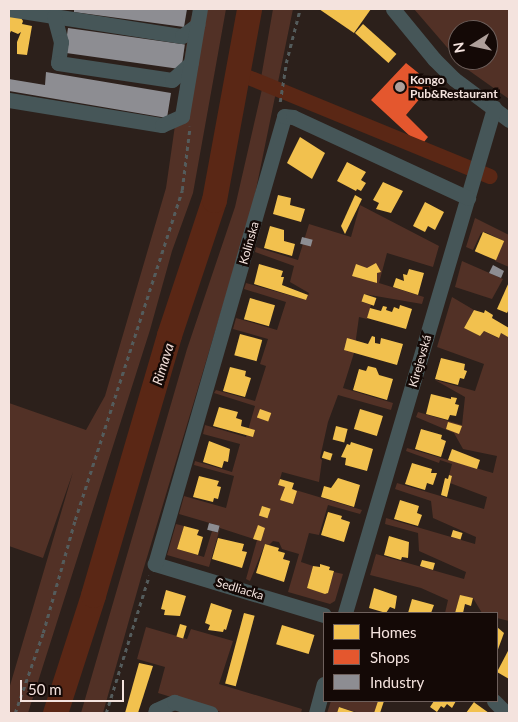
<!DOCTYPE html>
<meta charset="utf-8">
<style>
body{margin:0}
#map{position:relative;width:518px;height:722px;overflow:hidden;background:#2c201b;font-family:Lato,sans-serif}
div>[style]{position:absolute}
.green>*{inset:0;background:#523126}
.homes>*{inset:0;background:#f2c14e;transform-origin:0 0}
.shops>*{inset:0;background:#e4572e}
.industry>*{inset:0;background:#8d8d92;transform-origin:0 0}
.canal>*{height:15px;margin:-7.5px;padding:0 7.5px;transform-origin:7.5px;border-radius:7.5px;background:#5a2715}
.river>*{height:25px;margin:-12.5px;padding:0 12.5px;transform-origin:12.5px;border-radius:12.5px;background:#5a2715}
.path>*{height:2.5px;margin-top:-1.25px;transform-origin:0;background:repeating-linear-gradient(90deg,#545c5c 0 4px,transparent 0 8px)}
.minor>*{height:15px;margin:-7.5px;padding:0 7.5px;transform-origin:7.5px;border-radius:7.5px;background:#465658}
.dots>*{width:14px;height:14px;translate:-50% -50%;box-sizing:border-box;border:2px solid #140906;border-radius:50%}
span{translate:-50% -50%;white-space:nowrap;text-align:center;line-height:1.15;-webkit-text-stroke:5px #140906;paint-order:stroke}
.poi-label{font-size:12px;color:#f4e3de;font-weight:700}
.left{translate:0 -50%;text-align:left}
.street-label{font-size:12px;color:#f4e3de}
.water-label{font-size:14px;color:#f2ded8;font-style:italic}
.frame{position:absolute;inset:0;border:10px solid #f4e3de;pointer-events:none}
.legend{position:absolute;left:323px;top:612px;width:175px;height:90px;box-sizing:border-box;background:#140906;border:1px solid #6e605c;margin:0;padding:6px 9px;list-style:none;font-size:15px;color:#f4e3de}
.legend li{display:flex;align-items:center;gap:10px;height:25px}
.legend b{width:25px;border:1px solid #6e605c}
.north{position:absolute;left:448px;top:20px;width:50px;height:50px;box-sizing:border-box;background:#140906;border:1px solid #6e605c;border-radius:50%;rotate:260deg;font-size:14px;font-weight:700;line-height:20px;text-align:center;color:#f4e3de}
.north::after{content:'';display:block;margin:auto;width:18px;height:22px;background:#ae9f9a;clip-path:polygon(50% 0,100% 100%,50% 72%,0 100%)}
.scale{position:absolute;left:20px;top:680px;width:104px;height:22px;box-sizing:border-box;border:2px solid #f4e3de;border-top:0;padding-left:6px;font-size:15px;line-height:18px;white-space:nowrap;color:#f4e3de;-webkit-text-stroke:4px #140906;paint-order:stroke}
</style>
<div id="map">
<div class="green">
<i style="clip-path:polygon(194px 9px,226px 9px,193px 193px,172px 251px,150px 330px,28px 713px,9px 713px,9px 689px,73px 472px,43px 558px,9px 546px,9px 403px,86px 430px,105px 396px,166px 188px,190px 21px)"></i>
<i style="clip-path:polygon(273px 9px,293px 9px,252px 209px,142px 574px,103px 713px,81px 713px,187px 349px,235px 207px,262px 89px,261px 78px)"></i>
<i style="clip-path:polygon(evenodd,414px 9px,509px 9px,509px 99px,464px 67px,414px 9px,458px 30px,488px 30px,488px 60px,458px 60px,458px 30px)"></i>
<i style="clip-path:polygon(360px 205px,439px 246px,433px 267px,387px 253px,379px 283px,424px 297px,422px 304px,364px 294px,362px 302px,371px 305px,367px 319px,359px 317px,354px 353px,343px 388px,393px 403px,391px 410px,338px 395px,328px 422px,320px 458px,322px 460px,319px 482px,282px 472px,280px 479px,279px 485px,362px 510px,360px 514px,328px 505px,319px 535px,309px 533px,301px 562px,313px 566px,307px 588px,327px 594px,334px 572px,343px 574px,335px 601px,330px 604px,288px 592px,299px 554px,282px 549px,279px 542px,273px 541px,269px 545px,265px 544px,250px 581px,246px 579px,257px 540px,220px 528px,209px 567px,167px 555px,176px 524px,184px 526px,177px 549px,204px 557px,212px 531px,218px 533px,220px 526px,179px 514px,184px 496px,226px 508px,234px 476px,194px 465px,195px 461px,232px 472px,240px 444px,203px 434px,205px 425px,246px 437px,255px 406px,214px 393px,216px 390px,255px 401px,266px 366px,260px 364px,268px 339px,233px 329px,236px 318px,277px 330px,286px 302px,244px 289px,246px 283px,306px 300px,309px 293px,290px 282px,294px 266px,255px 252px,256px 247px,298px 260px,309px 224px,351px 237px)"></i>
<i style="clip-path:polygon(475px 218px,509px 235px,509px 267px,495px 261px,504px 241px,485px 232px,481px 233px,473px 250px,466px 247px)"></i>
<i style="clip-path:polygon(462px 261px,503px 279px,492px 299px,455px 287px)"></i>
<i style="clip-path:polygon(452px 297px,474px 310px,464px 328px,480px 336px,484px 331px,498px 338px,501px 333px,509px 337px,509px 621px,497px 618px,497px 613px,482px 613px,473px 598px,460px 596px,455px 613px,445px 613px,448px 600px,421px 588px,370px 575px,376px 554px,464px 579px,466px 572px,419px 551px,418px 533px,385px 524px,386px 518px,475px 544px,476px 537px,433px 518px,431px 501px,395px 489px,397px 483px,484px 509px,487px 497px,450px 483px,452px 477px,449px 475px,452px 464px,440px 460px,439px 463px,406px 451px,407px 448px,493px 473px,497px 456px,463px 449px,454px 433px,416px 417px,418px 412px,462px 425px,465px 397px,435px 380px,475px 391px,484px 364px,437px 347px)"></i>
<i style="clip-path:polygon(146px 627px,187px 639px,191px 629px,233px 641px,219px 684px,302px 709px,301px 713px,224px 713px,158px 693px,165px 667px,137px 659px)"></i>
<i style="clip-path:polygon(331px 701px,378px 701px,374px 713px,359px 713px,339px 707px,337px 713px,327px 713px)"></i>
</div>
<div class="homes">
<i style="clip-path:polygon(319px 9px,371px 9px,354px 33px)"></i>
<i style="clip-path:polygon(9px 14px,19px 15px,23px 21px,22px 24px,32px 26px,27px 55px,17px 54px,17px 42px,21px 32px,18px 34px,11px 31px,9px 35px)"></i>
<i style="left:363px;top:24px;width:45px;height:12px;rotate:42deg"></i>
<i style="clip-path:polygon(300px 137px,325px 153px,312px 179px,287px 163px)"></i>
<i style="clip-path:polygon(347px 162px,366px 172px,361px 180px,366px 183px,361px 191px,357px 189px,356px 191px,337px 181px)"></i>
<i style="clip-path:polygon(383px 182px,403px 191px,391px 213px,376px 209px,379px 203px,373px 200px)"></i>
<i style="clip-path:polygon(278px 195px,291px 198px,290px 205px,305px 209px,301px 222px,273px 214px)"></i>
<i style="clip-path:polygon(355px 195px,362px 199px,345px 234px,341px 226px)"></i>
<i style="clip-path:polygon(425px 202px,444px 212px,435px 230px,428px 226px,425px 232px,413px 226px)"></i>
<i style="clip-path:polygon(270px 226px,284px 230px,284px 241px,295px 244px,292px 256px,264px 248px)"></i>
<i style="left:483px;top:232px;width:23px;height:21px;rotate:23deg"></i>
<i style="clip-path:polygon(376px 263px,381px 272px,377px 273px,377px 283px,352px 276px,356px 264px,367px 268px)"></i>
<i style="clip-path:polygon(259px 264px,283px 271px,281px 277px,284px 277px,282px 285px,308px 295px,306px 300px,254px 284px)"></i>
<i style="clip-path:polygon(409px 269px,424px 273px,418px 295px,393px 287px,396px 278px,404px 281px,403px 274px,407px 275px)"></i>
<i style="clip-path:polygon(509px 282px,509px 309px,507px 313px,497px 309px)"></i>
<i style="left:364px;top:294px;width:13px;height:8px;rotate:18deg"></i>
<i style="left:250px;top:298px;width:26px;height:22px;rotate:16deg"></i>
<i style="clip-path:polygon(400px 305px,412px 309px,406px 329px,367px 318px,370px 308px,381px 311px,383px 306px,387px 307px,386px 310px,392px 312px,394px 307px,399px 309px)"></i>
<i style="clip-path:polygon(474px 310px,484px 313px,485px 310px,493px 315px,492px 318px,509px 328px,508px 337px,501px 333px,499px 338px,484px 331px,480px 336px,464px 328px)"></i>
<i style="left:240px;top:334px;width:23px;height:22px;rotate:15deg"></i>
<i style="clip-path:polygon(372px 336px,375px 337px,375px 343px,380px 344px,381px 338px,403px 344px,397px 365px,344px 350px,347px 338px,368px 344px)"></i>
<i style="clip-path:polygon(441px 358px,465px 364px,464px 370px,467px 371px,464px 379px,460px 378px,458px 385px,435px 379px)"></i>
<i style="clip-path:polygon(368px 366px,376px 368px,379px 375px,393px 379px,387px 400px,353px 390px,359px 369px,366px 371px)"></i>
<i style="clip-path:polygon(230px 367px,246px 371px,245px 376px,251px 378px,245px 397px,223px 391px)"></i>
<i style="clip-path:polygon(431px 394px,451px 399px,451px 397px,457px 398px,455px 404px,459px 405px,456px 416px,450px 415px,448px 420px,426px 414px)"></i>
<i style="clip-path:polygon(219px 407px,238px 412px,236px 418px,242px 420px,241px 426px,255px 430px,253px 437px,213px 426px)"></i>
<i style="left:260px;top:409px;width:12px;height:9px;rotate:20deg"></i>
<i style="left:360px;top:409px;width:24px;height:21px;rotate:17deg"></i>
<i style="clip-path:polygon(448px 422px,462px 426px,459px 434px,446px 429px)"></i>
<i style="left:336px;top:426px;width:12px;height:14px;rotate:14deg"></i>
<i style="clip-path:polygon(421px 429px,442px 435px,441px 439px,446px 441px,441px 457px,415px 449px)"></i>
<i style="clip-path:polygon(209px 441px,230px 449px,228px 462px,224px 461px,222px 468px,203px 462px)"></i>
<i style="clip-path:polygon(351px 442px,373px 449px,367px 471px,345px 465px,346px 458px,341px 457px,347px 444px,350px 445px)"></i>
<i style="clip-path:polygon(452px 449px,480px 460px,477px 469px,448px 460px)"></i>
<i style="left:324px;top:451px;width:9px;height:7px;rotate:18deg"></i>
<i style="clip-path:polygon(412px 463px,432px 469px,431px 473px,437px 473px,433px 485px,427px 483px,425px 490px,405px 484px)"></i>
<i style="clip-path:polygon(449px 475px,452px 476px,447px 497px,441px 495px,445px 478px,448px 479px)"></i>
<i style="clip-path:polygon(199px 476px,219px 481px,217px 486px,221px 487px,218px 499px,214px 498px,213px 502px,193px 497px)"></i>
<i style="clip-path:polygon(338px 478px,360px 485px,354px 507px,321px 497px,324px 486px,331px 488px)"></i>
<i style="clip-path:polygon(280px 479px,294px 483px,292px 489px,297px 491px,293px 504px,280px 500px,285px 487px,278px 485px)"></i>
<i style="clip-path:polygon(400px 500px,419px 506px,417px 513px,422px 515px,418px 526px,394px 519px)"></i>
<i style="left:262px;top:506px;width:9px;height:10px;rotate:18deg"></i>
<i style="clip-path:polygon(328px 512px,342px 516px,341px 519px,350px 522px,344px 542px,321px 535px)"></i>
<i style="clip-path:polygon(258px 525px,265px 528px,261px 541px,253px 539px)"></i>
<i style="clip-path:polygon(184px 526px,199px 530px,197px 535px,203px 537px,198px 555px,177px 549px)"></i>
<i style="left:453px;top:530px;width:10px;height:7px;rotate:17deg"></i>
<i style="clip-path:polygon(389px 536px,409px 542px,408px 558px,402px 557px,401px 560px,384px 555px)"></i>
<i style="clip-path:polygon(218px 538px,244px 544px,242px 551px,247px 552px,242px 568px,212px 559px)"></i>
<i style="clip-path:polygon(265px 544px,279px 548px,278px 551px,285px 553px,283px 559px,290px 561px,284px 582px,256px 573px)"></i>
<i style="clip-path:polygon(422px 560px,435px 563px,433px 570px,420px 566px)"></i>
<i style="clip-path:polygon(320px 564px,330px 567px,329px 570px,334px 571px,328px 593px,325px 594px,307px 588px,313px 566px,320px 567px)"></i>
<i style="clip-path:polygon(374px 588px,397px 596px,395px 609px,390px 607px,386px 613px,369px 608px)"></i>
<i style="clip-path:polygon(166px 590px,186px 596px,180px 616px,164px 615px,165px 610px,161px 609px)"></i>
<i style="clip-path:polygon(460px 595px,473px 598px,471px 606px,465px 604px,463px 613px,455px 613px)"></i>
<i style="clip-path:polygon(412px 599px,434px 605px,431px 613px,408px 613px)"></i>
<i style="clip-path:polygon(211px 603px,232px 610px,226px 630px,224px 629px,223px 632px,208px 630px,210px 625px,205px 623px)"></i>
<i style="left:244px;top:613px;width:11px;height:73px;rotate:15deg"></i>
<i style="left:180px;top:624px;width:7px;height:13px;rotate:16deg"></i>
<i style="left:282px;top:625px;width:34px;height:20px;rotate:17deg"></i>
<i style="clip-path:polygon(497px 627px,504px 633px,497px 652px)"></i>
<i style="clip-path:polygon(509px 649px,509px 679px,497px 672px)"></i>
<i style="clip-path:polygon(139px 663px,153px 666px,138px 713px,125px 713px)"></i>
<i style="clip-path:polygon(378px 701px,384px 701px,380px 713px,374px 713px)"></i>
<i style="clip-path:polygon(434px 701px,456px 701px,452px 708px,447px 704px,444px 708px,441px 706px,437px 712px,430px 707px)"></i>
<i style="clip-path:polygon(474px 702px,475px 703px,489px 713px,466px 713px)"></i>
<i style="clip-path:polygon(339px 707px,357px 713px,337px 713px)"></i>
</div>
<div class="shops">
<i style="clip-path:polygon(406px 63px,432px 84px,406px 115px,428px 137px,424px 142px,411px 137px,371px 100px)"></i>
</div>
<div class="industry">
<i style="clip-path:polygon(74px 9px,187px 9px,184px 27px,74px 12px)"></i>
<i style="left:68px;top:28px;width:118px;height:25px;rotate:8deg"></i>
<i style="clip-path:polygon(46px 72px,171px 93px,167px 118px,9px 91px,9px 79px,45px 85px)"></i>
<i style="left:302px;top:237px;width:11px;height:7px;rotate:15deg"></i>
<i style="clip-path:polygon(493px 265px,504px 271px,501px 278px,489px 273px)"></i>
<i style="left:209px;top:523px;width:11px;height:7px;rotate:15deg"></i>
</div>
<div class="canal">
<i style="left:236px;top:72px;width:274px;rotate:22.3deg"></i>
</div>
<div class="river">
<i style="left:55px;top:713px;width:124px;rotate:-72.1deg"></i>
<i style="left:93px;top:595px;width:271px;rotate:-73.7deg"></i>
<i style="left:169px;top:335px;width:142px;rotate:-71.6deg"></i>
<i style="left:214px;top:200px;width:194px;rotate:-79.6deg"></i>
</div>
<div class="path">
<i style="left:280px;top:102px;width:39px;rotate:-81deg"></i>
<i style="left:286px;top:63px;width:56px;rotate:-75.5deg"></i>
<i style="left:15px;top:713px;width:85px;rotate:-70.7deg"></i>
<i style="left:43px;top:633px;width:117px;rotate:-74.2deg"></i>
<i style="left:75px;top:520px;width:347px;rotate:-72deg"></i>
<i style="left:182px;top:190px;width:64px;rotate:-82.9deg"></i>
<i style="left:106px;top:713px;width:144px;rotate:-72.6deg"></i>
</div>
<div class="minor">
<i style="left:9px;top:9px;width:175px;rotate:8.9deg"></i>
<i style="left:182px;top:36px;width:19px;rotate:-36deg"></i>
<i style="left:393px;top:9px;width:65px;rotate:50.6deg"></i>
<i style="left:434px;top:59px;width:28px;rotate:45deg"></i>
<i style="left:454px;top:79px;width:69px;rotate:36.7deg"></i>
<i style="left:54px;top:16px;width:27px;rotate:75deg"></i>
<i style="left:61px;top:42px;width:21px;rotate:98deg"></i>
<i style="left:58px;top:63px;width:115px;rotate:8.5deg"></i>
<i style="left:172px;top:80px;width:25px;rotate:-42deg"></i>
<i style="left:9px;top:100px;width:155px;rotate:9.3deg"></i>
<i style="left:162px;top:125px;width:22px;rotate:-24deg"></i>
<i style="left:182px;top:116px;width:109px;rotate:-80.5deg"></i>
<i style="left:345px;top:613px;width:527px;rotate:-73.56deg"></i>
<i style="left:324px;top:615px;width:177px;rotate:-163.2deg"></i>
<i style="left:155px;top:564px;width:466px;rotate:-73.9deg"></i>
<i style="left:284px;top:116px;width:9px;rotate:6deg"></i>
<i style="left:293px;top:117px;width:193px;rotate:24.8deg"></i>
<i style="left:494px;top:701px;width:17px;rotate:45deg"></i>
<i style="left:155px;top:713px;width:3px;rotate:-72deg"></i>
<i style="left:156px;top:710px;width:20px;rotate:-24deg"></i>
<i style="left:174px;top:702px;width:38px;rotate:17deg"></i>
<i style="left:316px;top:713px;width:30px;rotate:-75deg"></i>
</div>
<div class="dots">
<i style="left:400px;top:87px;background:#ae9f9a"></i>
</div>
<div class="poi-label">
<span class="left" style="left:410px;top:87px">Kongo<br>Pub&amp;Restaurant</span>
</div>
<div class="street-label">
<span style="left:249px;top:243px;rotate:-74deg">Kolínska</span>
<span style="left:420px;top:361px;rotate:-74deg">Kirejevská</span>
<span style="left:240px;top:589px;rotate:17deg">Sedliacka</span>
</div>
<div class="water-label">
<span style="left:163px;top:364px;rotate:-73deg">Rimava</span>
</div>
<div class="frame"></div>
<ul class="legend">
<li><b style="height:14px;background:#f2c14e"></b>Homes</li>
<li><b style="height:14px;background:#e4572e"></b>Shops</li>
<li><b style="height:14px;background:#8d8d92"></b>Industry</li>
</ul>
<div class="north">N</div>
<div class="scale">50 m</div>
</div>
